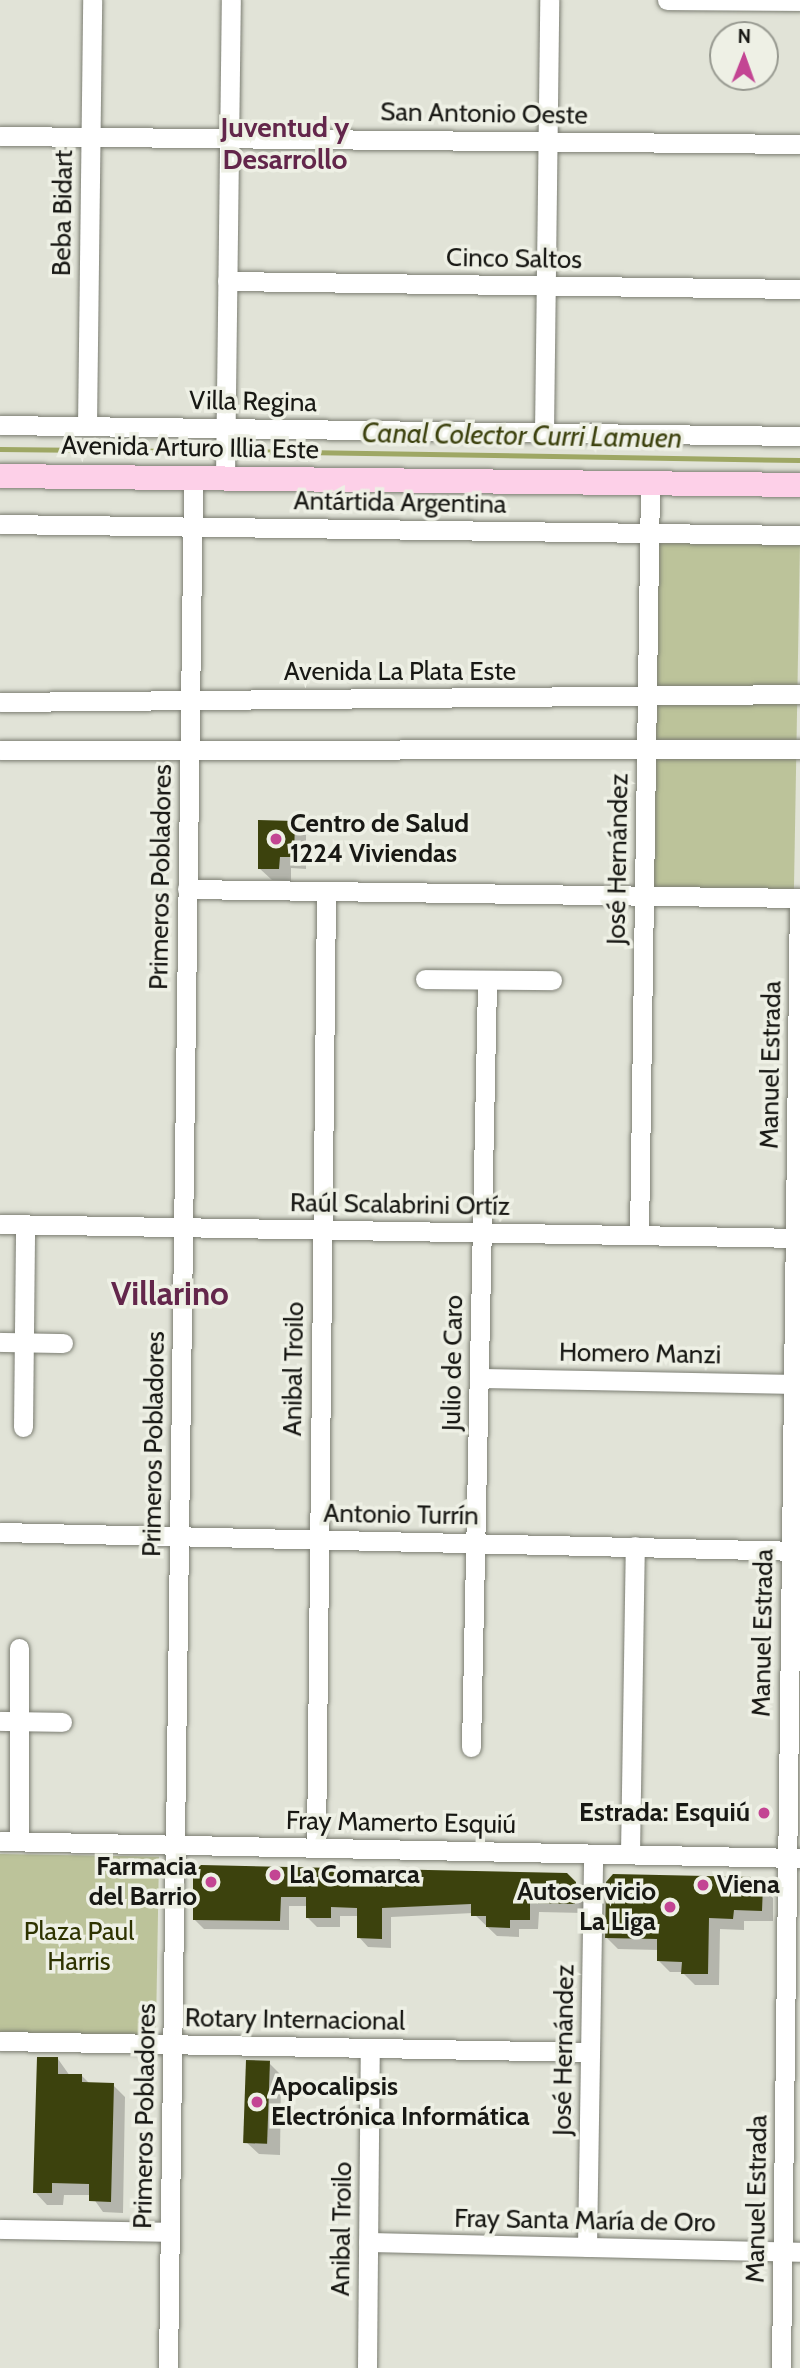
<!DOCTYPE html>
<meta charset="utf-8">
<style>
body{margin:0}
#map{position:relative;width:800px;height:2368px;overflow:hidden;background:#e1e3d7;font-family:Cabin,sans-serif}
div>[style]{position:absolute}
.green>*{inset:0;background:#bcc39a;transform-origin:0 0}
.shadow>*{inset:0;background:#0003}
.stream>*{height:5px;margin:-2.5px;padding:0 2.5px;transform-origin:2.5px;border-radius:2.5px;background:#9ea764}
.building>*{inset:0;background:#3c420d;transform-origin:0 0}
.roads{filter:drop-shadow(0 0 2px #7b7d72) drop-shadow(0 0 2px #7b7d72)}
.minor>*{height:19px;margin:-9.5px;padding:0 9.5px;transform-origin:9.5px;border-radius:9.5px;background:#fff}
.major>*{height:24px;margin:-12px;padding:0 12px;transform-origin:12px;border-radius:12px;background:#fdd0e8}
.dots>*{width:19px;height:19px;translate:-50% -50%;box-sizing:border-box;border:4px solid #eef0e5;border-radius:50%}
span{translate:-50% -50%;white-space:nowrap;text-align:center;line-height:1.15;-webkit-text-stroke:7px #eef0e5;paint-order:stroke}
.street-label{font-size:26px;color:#181814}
.poi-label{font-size:26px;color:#181814;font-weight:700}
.left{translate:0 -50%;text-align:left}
.right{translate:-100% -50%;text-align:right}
.park-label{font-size:26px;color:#2e3300}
.neighbourhood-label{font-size:28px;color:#63264b;font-weight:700}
.water-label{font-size:28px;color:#3c410d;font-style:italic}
.district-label{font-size:33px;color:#63264b;font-weight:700}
.north{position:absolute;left:709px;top:21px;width:70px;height:70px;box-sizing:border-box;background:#eef0e5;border:2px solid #989a91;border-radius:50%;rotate:1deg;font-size:19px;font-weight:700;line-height:28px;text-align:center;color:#181814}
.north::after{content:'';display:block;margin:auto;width:24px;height:32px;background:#c34593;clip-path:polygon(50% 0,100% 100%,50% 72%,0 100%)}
</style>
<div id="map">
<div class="green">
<i style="left:657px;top:541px;width:143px;height:346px;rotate:1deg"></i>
<i style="left:0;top:1854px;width:159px;height:184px;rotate:1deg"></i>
</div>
<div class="shadow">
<i style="clip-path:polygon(294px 823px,306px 835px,306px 869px,291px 868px,291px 881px,272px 880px,259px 868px)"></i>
<i style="clip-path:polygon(195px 1873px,567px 1875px,585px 1893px,584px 1913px,539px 1912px,538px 1929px,519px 1929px,519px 1937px,497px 1936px,473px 1913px,391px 1917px,391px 1948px,368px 1947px,359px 1937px,359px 1916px,340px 1916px,340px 1927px,317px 1927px,307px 1917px,308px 1906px,289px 1906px,289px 1930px,204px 1929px,194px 1919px)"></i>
<i style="clip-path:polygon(753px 1878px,773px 1898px,773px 1921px,744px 1921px,744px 1930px,720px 1929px,719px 1985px,695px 1985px,682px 1972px,670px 1972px,659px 1961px,659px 1950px,618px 1949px,607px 1938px)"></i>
<i style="clip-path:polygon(58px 2059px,70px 2076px,82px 2076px,90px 2084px,113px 2085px,125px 2097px,123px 2213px,103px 2212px,91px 2195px,64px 2195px,63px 2205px,47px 2205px,35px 2192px)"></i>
<i style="clip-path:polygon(269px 2063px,281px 2075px,280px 2155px,259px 2154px,246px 2142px)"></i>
</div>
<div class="stream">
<i style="left:0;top:449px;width:206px;rotate:0.6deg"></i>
<i style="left:243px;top:451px;width:557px;rotate:0.93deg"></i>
</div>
<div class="building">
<i style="clip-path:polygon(258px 820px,295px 821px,294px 857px,280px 857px,279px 869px,258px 869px)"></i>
<i style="clip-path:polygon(201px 1865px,567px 1873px,576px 1882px,575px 1904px,530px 1903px,530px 1920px,510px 1920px,510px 1928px,486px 1927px,486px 1916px,471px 1916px,471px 1904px,382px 1908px,382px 1939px,357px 1938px,357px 1908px,331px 1907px,331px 1918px,306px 1918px,306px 1897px,281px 1897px,280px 1921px,193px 1920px,193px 1873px)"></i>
<i style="clip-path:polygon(613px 1874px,753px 1877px,763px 1885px,762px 1911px,734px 1910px,733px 1919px,709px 1918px,708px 1974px,681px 1974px,682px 1962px,657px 1961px,657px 1939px,605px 1938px,606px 1882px)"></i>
<i style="clip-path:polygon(37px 2057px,58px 2057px,58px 2074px,82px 2074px,82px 2082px,114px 2083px,111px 2202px,89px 2201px,89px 2184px,52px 2183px,52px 2193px,33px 2193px)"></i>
<i style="left:246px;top:2060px;width:24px;height:83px;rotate:2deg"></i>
</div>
<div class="roads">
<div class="minor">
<i style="left:667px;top:0;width:133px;rotate:0.4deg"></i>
<i style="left:0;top:136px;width:800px;rotate:0.57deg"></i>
<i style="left:227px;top:281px;width:573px;rotate:0.8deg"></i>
<i style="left:0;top:425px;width:800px;rotate:0.79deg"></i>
<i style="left:87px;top:426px;width:426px;rotate:-89.3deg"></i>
<i style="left:544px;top:433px;width:433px;rotate:-89.3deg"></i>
<i style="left:225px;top:478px;width:478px;rotate:-89.3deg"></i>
<i style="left:0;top:524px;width:800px;rotate:0.79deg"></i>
<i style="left:0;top:702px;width:800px;rotate:-0.57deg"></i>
<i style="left:0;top:750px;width:800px;rotate:-0.07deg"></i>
<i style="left:187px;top:889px;width:613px;rotate:0.84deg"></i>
<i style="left:425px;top:979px;width:127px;rotate:0.5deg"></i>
<i style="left:0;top:1224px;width:800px;rotate:1deg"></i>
<i style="left:639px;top:1235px;width:752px;rotate:-89.16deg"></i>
<i style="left:0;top:1342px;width:63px;rotate:0.9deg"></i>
<i style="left:479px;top:1378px;width:321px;rotate:1.1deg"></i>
<i style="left:23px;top:1427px;width:203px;rotate:-89.4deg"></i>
<i style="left:0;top:1532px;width:800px;rotate:1.36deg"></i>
<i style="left:0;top:1721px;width:62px;rotate:0.9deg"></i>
<i style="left:471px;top:1747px;width:767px;rotate:-88.8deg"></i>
<i style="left:0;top:1841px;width:800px;rotate:1.22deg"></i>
<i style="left:19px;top:1841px;width:193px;rotate:-90deg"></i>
<i style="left:316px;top:1848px;width:957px;rotate:-89.4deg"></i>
<i style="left:630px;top:1854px;width:308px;rotate:-89.1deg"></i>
<i style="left:0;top:2041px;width:590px;rotate:1.07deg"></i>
<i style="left:0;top:2229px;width:169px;rotate:1deg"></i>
<i style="left:368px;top:2242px;width:432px;rotate:1.3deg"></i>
<i style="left:587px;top:2247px;width:393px;rotate:-89.1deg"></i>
<i style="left:168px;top:2368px;width:1890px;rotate:-89.24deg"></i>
<i style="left:367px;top:2368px;width:320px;rotate:-89.5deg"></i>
<i style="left:781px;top:2368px;width:1470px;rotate:-89.3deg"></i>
</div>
<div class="major">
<i style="left:0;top:476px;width:800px;rotate:0.64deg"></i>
</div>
</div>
<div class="dots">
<i style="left:276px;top:839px;background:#c34593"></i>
<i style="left:764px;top:1813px;background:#c34593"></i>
<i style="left:275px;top:1875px;background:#c34593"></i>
<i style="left:211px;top:1882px;background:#c34593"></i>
<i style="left:703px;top:1885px;background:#c34593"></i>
<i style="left:670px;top:1907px;background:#c34593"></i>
<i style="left:257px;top:2102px;background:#c34593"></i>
</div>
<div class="street-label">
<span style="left:484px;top:114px;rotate:1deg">San Antonio Oeste</span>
<span style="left:63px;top:213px;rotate:-89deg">Beba Bidart</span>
<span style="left:514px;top:259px;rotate:1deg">Cinco Saltos</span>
<span style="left:253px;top:402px;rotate:1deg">Villa Regina</span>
<span style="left:190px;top:448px;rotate:1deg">Avenida Arturo Illia Este</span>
<span style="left:400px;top:503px;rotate:1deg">Antártida Argentina</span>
<span style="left:400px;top:672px">Avenida La Plata Este</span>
<span style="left:618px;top:859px;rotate:-89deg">José Hernández</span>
<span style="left:161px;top:877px;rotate:-89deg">Primeros Pobladores</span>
<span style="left:771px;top:1065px;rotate:-89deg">Manuel Estrada</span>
<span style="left:400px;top:1205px;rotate:1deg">Raúl Scalabrini Ortíz</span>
<span style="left:640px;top:1354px;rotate:1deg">Homero Manzi</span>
<span style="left:453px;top:1363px;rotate:-89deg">Julio de Caro</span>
<span style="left:294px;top:1369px;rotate:-89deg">Anibal Troilo</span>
<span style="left:154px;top:1444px;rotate:-89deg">Primeros Pobladores</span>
<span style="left:401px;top:1515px;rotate:1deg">Antonio Turrín</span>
<span style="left:763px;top:1633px;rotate:-89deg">Manuel Estrada</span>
<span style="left:401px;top:1823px;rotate:1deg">Fray Mamerto Esquiú</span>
<span style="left:295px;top:2020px;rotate:1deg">Rotary Internacional</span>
<span style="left:564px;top:2050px;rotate:-89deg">José Hernández</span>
<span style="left:145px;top:2116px;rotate:-89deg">Primeros Pobladores</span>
<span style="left:757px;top:2199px;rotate:-89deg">Manuel Estrada</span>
<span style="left:585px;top:2221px;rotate:1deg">Fray Santa María de Oro</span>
<span style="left:342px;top:2229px;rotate:-89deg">Anibal Troilo</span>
</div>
<div class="poi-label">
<span class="left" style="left:290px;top:839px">Centro de Salud<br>1224 Viviendas</span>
<span class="right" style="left:750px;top:1813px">Estrada: Esquiú</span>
<span class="right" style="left:197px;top:1882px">Farmacia<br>del Barrio</span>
<span class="left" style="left:289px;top:1875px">La Comarca</span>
<span class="left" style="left:717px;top:1885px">Viena</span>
<span class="right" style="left:656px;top:1907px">Autoservicio<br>La Liga</span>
<span class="left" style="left:271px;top:2102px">Apocalipsis<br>Electrónica Informática</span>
</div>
<div class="park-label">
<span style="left:79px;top:1947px">Plaza Paul<br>Harris</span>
</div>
<div class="neighbourhood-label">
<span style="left:285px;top:143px">Juventud y<br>Desarrollo</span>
</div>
<div class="water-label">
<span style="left:522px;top:435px;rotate:1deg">Canal Colector Curri Lamuen</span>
</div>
<div class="district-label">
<span style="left:170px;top:1294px">Villarino</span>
</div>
<div class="north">N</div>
</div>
